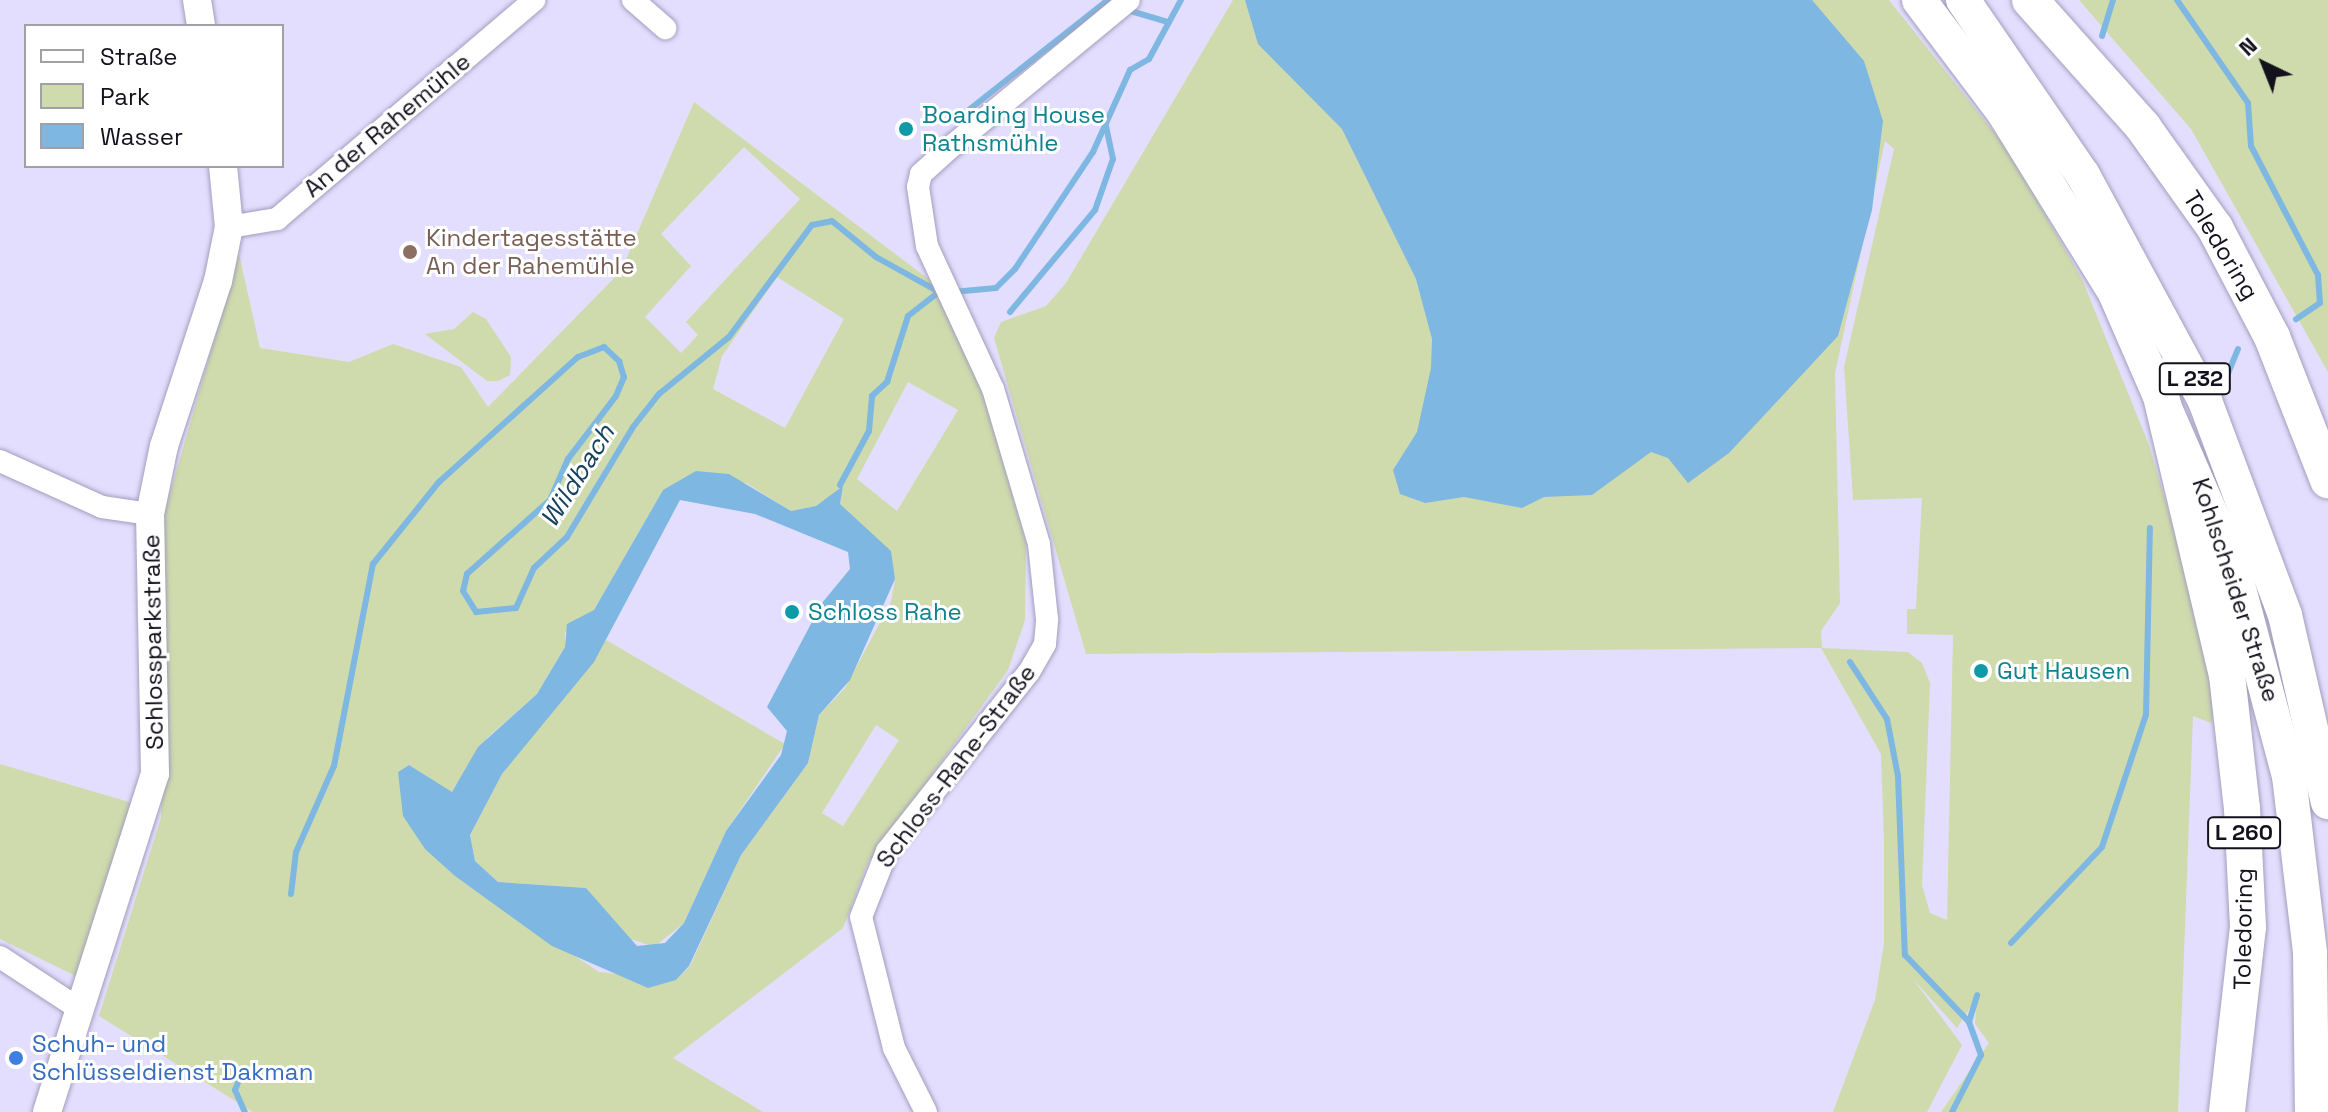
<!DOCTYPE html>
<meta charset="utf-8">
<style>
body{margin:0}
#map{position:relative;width:2328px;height:1112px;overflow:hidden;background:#e3defe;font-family:"Space Grotesk",sans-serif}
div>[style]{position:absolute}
.green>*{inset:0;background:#cfdbac}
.water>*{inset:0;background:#7eb7e1}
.stream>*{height:6px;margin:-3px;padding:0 3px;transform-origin:3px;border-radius:3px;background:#7eb7e1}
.roads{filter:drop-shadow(0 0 2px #a39ebc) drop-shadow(0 0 2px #a39ebc)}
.minor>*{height:22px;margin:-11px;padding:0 11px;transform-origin:11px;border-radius:11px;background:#fff}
.tertiary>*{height:28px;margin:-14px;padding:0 14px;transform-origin:14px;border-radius:14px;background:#fff}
.primary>*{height:34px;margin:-17px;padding:0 17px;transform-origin:17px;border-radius:17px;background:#fff}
.trunk>*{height:36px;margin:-18px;padding:0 18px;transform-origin:18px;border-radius:18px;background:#fff}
.dots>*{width:22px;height:22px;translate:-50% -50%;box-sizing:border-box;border:4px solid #fff;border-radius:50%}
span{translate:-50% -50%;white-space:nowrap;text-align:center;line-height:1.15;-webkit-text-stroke:6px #fff;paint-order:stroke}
.shield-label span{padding:2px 6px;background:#fff;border:2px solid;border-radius:6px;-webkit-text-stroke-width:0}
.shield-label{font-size:22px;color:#13111c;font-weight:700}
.culture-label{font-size:24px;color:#0d838f}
.left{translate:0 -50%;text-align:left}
.street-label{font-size:24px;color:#13111c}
.education-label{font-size:24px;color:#785e54}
.shop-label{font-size:24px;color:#366cbe}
.water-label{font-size:26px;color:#14415d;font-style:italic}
.legend{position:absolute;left:24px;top:24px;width:260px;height:144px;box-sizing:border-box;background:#fff;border:2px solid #a1a0a4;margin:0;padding:10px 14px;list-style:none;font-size:24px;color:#13111c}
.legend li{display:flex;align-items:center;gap:16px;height:40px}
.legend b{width:40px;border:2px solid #a1a0a4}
.north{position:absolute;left:2224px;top:24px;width:80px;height:80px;-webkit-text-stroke:6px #fff;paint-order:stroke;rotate:317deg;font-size:22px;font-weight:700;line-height:32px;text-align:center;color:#13111c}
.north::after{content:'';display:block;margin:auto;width:28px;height:36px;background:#13111c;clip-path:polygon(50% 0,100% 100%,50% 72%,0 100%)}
</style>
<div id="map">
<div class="green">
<i style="clip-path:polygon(evenodd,1233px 0,1889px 0,2008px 150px,2082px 279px,2149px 445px,2196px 605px,2215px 706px,2211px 723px,2193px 716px,2178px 1112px,1941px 1112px,1989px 1043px,1975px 1024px,1977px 997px,1957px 1028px,1913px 979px,1962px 1045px,1927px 1112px,1833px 1112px,1875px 1000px,1884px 943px,1884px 843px,1881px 754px,1821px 648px,1086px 654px,994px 338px,1001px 322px,1046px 306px,1066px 283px,1233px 0,1885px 141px,1894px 149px,1844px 367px,1853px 500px,1922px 498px,1916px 609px,1907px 609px,1907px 634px,1953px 635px,1947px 920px,1930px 913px,1922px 885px,1930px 683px,1922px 663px,1908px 652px,1822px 648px,1821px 631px,1840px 603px,1835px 373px,1885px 141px)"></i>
<i style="clip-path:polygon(2079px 0,2328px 0,2328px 372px,2191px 129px)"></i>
<i style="clip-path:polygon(evenodd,694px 102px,935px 284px,983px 393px,1026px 542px,1025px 620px,1008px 670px,868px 862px,843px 928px,673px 1058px,763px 1112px,253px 1112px,99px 1016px,161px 818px,164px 514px,239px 254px,260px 348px,349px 362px,393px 344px,461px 367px,488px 407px,621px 271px,694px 102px,744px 147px,800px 199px,686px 322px,698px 335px,681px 353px,645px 317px,691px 266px,661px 234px,744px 147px,694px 102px,777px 277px,844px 319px,785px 428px,713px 389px,722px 356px,777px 277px,694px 102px,908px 382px,958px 410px,897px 511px,857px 479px,908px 382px,694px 102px,746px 483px,791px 511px,816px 506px,843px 487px,840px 504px,895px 579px,891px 602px,845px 688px,819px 715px,808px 763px,741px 855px,690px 966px,676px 980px,599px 972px,455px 876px,398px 772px,409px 765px,451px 793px,487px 738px,537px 694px,565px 647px,565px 632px,594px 610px,663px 490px,746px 483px,694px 102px,876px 725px,899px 740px,843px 826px,822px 813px,876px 725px)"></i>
<i style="clip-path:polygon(473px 312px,486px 319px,511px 357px,510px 375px,498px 381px,487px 381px,425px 334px,454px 329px)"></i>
<i style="clip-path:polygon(606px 640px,785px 744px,726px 831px,684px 923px,654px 947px,625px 937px,586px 888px,498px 882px,475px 861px,470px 835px,502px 774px)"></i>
<i style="clip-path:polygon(0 764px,139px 805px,82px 979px,0 939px)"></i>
</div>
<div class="water">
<i style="clip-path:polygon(1245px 0,1812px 0,1864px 61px,1883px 121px,1872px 210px,1838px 336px,1729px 453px,1688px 483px,1668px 458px,1651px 452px,1592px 495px,1544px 497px,1522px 508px,1464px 497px,1425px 503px,1400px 494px,1393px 470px,1417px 432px,1431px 368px,1432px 339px,1416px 279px,1342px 129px,1258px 44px)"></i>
<i style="clip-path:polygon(evenodd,696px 471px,729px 474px,791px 511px,816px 506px,843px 486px,840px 504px,891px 551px,895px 579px,850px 680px,819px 715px,808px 763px,741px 855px,689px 966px,676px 980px,648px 988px,552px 946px,455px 876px,425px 849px,403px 816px,398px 772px,409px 765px,452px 792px,478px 747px,537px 694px,565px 647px,567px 624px,594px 610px,663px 490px,696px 471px,680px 500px,755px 514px,848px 552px,850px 569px,822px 603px,767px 707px,787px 731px,781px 755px,726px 831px,684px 923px,665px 943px,637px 946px,586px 888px,498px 882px,475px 861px,470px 835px,502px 774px,594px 662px,680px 500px)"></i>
</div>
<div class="stream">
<i style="left:2177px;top:0;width:125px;rotate:55.4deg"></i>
<i style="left:2248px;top:103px;width:43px;rotate:86deg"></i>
<i style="left:2251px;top:146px;width:145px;rotate:62.6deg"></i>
<i style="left:2318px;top:275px;width:28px;rotate:86deg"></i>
<i style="left:2320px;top:303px;width:29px;rotate:146deg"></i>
<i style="left:1124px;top:9px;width:46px;rotate:16.5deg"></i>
<i style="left:2102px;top:36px;width:38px;rotate:-73deg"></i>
<i style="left:956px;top:120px;width:194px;rotate:-38.3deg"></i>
<i style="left:1108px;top:0;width:7px;rotate:34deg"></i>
<i style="left:953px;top:292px;width:43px;rotate:-5.3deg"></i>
<i style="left:996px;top:288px;width:27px;rotate:-45deg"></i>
<i style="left:1015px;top:269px;width:141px;rotate:-56.3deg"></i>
<i style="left:1093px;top:152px;width:90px;rotate:-65.7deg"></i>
<i style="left:1130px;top:70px;width:22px;rotate:-30deg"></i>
<i style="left:1149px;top:59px;width:67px;rotate:-61.5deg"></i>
<i style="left:1010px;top:312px;width:133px;rotate:-50.2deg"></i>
<i style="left:1095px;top:210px;width:54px;rotate:-70.6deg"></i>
<i style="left:1113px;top:159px;width:35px;rotate:-102deg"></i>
<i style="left:2222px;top:388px;width:42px;rotate:-67.7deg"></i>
<i style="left:840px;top:485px;width:61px;rotate:-61.8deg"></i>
<i style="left:869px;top:431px;width:35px;rotate:-85deg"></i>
<i style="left:872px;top:396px;width:21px;rotate:-43deg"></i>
<i style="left:887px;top:382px;width:69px;rotate:-72.3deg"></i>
<i style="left:908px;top:316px;width:36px;rotate:-38deg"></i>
<i style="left:1850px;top:662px;width:68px;rotate:57deg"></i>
<i style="left:1887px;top:719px;width:58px;rotate:79.1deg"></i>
<i style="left:1898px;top:776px;width:179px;rotate:87.8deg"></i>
<i style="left:1905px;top:955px;width:93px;rotate:46.3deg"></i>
<i style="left:291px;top:894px;width:42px;rotate:-83.2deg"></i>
<i style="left:296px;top:852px;width:94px;rotate:-66.2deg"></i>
<i style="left:334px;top:766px;width:206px;rotate:-79.1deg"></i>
<i style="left:373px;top:564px;width:105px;rotate:-51.2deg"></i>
<i style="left:439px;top:482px;width:187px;rotate:-42deg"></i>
<i style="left:578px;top:357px;width:28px;rotate:-21deg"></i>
<i style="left:604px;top:347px;width:21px;rotate:43deg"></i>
<i style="left:619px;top:361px;width:17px;rotate:73deg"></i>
<i style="left:624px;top:377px;width:21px;rotate:113deg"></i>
<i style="left:616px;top:396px;width:79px;rotate:127.3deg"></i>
<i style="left:568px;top:459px;width:45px;rotate:113.7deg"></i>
<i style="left:550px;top:500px;width:111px;rotate:138.3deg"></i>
<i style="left:467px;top:574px;width:17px;rotate:103deg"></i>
<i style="left:463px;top:591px;width:25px;rotate:58deg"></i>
<i style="left:476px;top:612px;width:40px;rotate:-5.7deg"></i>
<i style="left:516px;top:608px;width:44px;rotate:-65.8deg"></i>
<i style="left:534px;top:568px;width:45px;rotate:-43.2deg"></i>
<i style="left:567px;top:537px;width:128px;rotate:-59deg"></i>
<i style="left:633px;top:427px;width:42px;rotate:-51.8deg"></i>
<i style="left:659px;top:394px;width:90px;rotate:-39.2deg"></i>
<i style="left:729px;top:337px;width:139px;rotate:-53.5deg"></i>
<i style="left:812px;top:225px;width:20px;rotate:-11deg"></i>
<i style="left:832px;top:221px;width:57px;rotate:39.3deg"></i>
<i style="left:876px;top:257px;width:74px;rotate:29deg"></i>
<i style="left:2011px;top:943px;width:132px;rotate:-46.5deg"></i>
<i style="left:2102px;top:847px;width:139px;rotate:-71.6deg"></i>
<i style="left:2146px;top:715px;width:187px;rotate:-88.8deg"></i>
<i style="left:241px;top:1075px;width:16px;rotate:112deg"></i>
<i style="left:235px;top:1090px;width:24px;rotate:66deg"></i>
<i style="left:1952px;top:1112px;width:64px;rotate:-63deg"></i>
<i style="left:1981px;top:1055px;width:35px;rotate:-110deg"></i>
<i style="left:1969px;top:1022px;width:28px;rotate:-73deg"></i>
</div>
<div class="roads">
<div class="minor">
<i style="left:633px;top:0;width:43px;rotate:41.2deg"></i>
<i style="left:229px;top:227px;width:49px;rotate:-9.5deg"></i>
<i style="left:277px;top:219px;width:338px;rotate:-40.4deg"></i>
<i style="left:0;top:461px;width:112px;rotate:24.3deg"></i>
<i style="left:102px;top:507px;width:49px;rotate:8.3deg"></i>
<i style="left:0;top:957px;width:97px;rotate:33.2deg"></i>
<i style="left:926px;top:1112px;width:72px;rotate:-116.6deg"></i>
<i style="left:894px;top:1048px;width:135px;rotate:-104.1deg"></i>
<i style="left:861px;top:917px;width:71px;rotate:-68.5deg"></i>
<i style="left:887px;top:851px;width:228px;rotate:-51.6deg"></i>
<i style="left:1029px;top:672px;width:32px;rotate:-60deg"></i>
<i style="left:1045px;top:644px;width:25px;rotate:-85deg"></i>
<i style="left:1047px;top:619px;width:75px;rotate:-96.1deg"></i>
<i style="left:1039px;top:544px;width:162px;rotate:-106.5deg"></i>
<i style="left:993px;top:389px;width:157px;rotate:-114.8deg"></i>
<i style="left:927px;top:246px;width:60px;rotate:-98.7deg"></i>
<i style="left:918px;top:187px;width:13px;rotate:-77deg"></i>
<i style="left:921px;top:174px;width:42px;rotate:-42.1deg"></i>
<i style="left:952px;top:146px;width:229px;rotate:-39.5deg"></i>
</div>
<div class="tertiary">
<i style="left:197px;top:0;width:26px;rotate:81deg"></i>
<i style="left:47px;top:1112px;width:355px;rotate:-72.3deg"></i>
<i style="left:155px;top:774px;width:260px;rotate:-91.1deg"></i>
<i style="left:150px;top:514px;width:69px;rotate:-78.4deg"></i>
<i style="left:164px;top:446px;width:174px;rotate:-71.9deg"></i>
<i style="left:218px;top:281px;width:55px;rotate:-78.5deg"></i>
<i style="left:229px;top:227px;width:61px;rotate:-95.6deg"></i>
</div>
<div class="primary">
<i style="left:1919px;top:0;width:141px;rotate:53deg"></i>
<i style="left:2004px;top:113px;width:211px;rotate:58.3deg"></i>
<i style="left:2115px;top:293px;width:293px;rotate:66.5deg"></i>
<i style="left:2232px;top:562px;width:221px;rotate:75.1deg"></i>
<i style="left:2289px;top:776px;width:178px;rotate:83.2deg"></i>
<i style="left:2310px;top:953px;width:159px;rotate:89.3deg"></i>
<i style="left:1963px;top:0;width:212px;rotate:55.6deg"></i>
<i style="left:2083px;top:175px;width:257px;rotate:61.6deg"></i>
<i style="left:2205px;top:401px;width:228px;rotate:69.5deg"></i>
<i style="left:2285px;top:615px;width:192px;rotate:77.1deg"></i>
</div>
<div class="trunk">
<i style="left:2030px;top:0;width:170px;rotate:48.3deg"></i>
<i style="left:2143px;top:127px;width:124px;rotate:54.5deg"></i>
<i style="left:2215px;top:228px;width:123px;rotate:62.4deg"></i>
<i style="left:2272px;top:337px;width:154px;rotate:68.6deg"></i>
<i style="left:2156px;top:375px;width:308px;rotate:76.7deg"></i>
<i style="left:2227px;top:675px;width:134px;rotate:83.6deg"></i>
<i style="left:2242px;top:808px;width:119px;rotate:87.1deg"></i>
<i style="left:2248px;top:927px;width:186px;rotate:96.5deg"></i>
</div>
</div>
<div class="dots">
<i style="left:906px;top:129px;background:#0f9aa8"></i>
<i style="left:410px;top:252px;background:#8d6e63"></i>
<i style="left:792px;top:612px;background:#0f9aa8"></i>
<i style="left:1981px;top:671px;background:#0f9aa8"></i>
<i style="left:16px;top:1058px;background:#3f7fe0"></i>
</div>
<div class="shield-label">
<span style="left:2195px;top:379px">L 232</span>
<span style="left:2244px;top:833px">L 260</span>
</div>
<div class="culture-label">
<span class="left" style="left:922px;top:129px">Boarding House<br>Rathsmühle</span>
<span class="left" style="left:808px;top:612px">Schloss Rahe</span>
<span class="left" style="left:1997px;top:671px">Gut Hausen</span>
</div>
<div class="street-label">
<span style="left:387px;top:125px;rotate:-40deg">An der Rahemühle</span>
<span style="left:2221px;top:245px;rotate:59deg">Toledoring</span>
<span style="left:2236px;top:590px;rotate:72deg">Kohlscheider Straße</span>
<span style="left:153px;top:642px;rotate:-91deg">Schlossparkstraße</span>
<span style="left:956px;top:766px;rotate:-53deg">Schloss-Rahe-Straße</span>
<span style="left:2243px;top:929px;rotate:-89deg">Toledoring</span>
</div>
<div class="education-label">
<span class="left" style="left:426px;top:252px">Kindertagesstätte<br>An der Rahemühle</span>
</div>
<div class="shop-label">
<span class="left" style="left:32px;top:1058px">Schuh- und<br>Schlüsseldienst Dakman</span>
</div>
<div class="water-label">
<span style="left:578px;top:476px;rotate:-58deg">Wildbach</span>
</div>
<ul class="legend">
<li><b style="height:10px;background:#fff"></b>Straße</li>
<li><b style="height:22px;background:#cfdbac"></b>Park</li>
<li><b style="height:22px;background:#7eb7e1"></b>Wasser</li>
</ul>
<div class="north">N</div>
</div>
